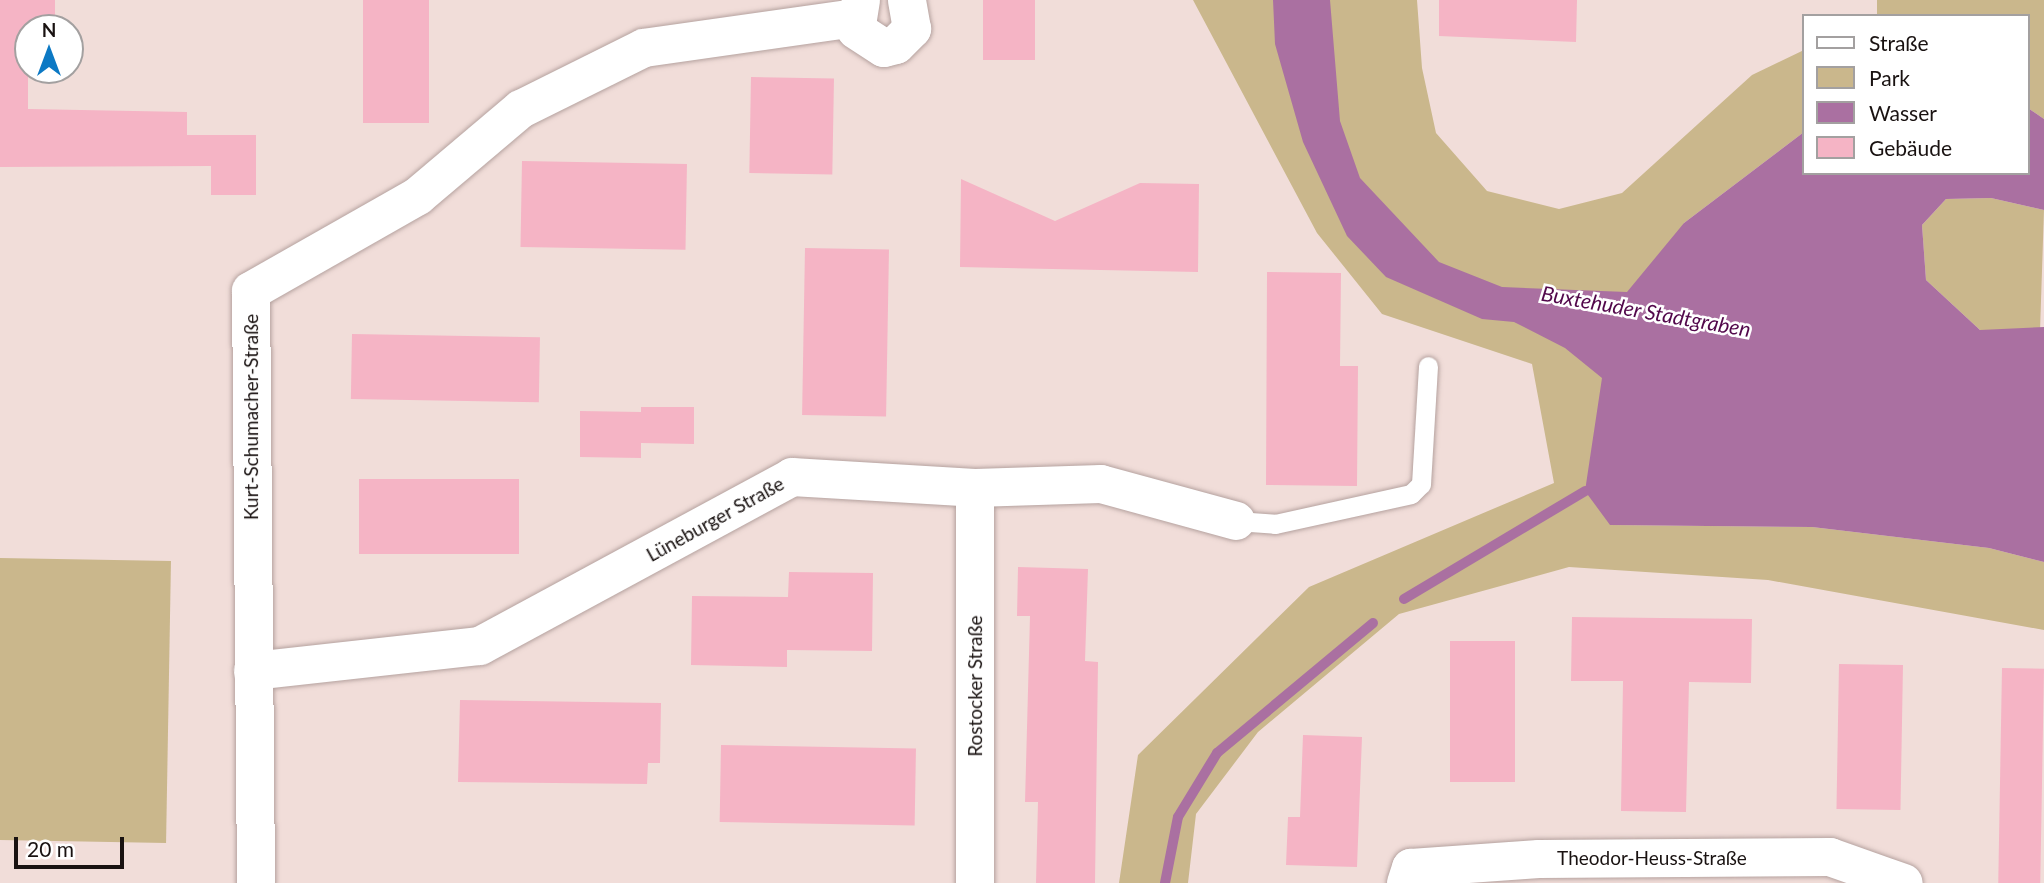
<!DOCTYPE html>
<meta charset="utf-8">
<style>
body{margin:0}
#map{position:relative;width:2044px;height:883px;overflow:hidden;background:#f1ddd9;font-family:Lato,sans-serif}
div>[style]{position:absolute}
.green>*{inset:0;background:#cab78c;transform-origin:0 0}
.water>*{inset:0;background:#aa70a1}
.stream>*{height:10px;margin:-5px;padding:0 5px;transform-origin:5px;border-radius:5px;background:#aa70a1}
.building>*{inset:0;background:#f5b4c5;transform-origin:0 0}
.roads{filter:drop-shadow(0 0 2px #b5a29f) drop-shadow(0 0 2px #b5a29f)}
.service>*{height:19px;margin:-9.5px;padding:0 9.5px;transform-origin:9.5px;border-radius:9.5px;background:#fff}
.minor>*{height:38px;margin:-19px;padding:0 19px;transform-origin:19px;border-radius:19px;background:#fff}
span{translate:-50% -50%;white-space:nowrap;text-align:center;line-height:1.15;-webkit-text-stroke:5px #fff;paint-order:stroke}
.street-label{font-size:19px;color:#191211}
.water-label{font-size:21px;color:#52084b;font-style:italic}
.legend{position:absolute;left:1802px;top:14px;width:228px;height:161px;box-sizing:border-box;background:#fff;border:2px solid #a3a0a0;margin:0;padding:9px 12px;list-style:none;font-size:21px;color:#191211}
.legend li{display:flex;align-items:center;gap:14px;height:35px}
.legend b{width:35px;border:2px solid #a3a0a0}
.north{position:absolute;left:14px;top:14px;width:70px;height:70px;box-sizing:border-box;background:#fff;border:2px solid #a3a0a0;border-radius:50%;rotate:0deg;font-size:19px;font-weight:700;line-height:28px;text-align:center;color:#191211}
.north::after{content:'';display:block;margin:auto;width:24px;height:32px;background:#0c79c4;clip-path:polygon(50% 0,100% 100%,50% 72%,0 100%)}
.scale{position:absolute;left:14px;top:837px;width:110px;height:32px;box-sizing:border-box;border:4px solid #191211;border-top:0;padding-left:9px;font-size:21px;line-height:24px;white-space:nowrap;color:#191211;-webkit-text-stroke:5px #fff;paint-order:stroke}
</style>
<div id="map">
<div class="green">
<i style="clip-path:polygon(1193px 0,1417px 0,1422px 68px,1436px 133px,1487px 191px,1559px 209px,1622px 193px,1752px 75px,1804px 50px,1804px 132px,1684px 223px,1611px 525px,1812px 527px,1989px 548px,2044px 562px,2044px 630px,1768px 580px,1569px 567px,1399px 614px,1258px 732px,1196px 814px,1188px 883px,1119px 883px,1138px 755px,1309px 587px,1554px 483px,1532px 364px,1382px 314px,1317px 233px)"></i>
<i style="clip-path:polygon(1877px 0,2044px 0,2044px 119px,2028px 108px,2028px 16px,1877px 16px)"></i>
<i style="clip-path:polygon(1991px 198px,2044px 210px,2040px 331px,1980px 330px,1926px 280px,1922px 225px,1946px 199px)"></i>
<i style="left:0;top:558px;width:171px;height:282px;rotate:1deg"></i>
</div>
<div class="water">
<i style="clip-path:polygon(1273px 0,1330px 0,1340px 121px,1360px 178px,1439px 262px,1502px 287px,1627px 292px,1684px 223px,1804px 132px,1804px 173px,2028px 173px,2028px 108px,2044px 119px,2044px 210px,1991px 198px,1946px 199px,1922px 225px,1926px 280px,1980px 330px,2044px 327px,2044px 562px,1989px 548px,1812px 527px,1610px 525px,1585px 491px,1602px 378px,1565px 348px,1514px 322px,1482px 319px,1386px 277px,1347px 236px,1303px 142px,1275px 44px)"></i>
</div>
<div class="stream">
<i style="left:1404px;top:599px;width:211px;rotate:-30.8deg"></i>
<i style="left:1165px;top:883px;width:67px;rotate:-78.9deg"></i>
<i style="left:1178px;top:817px;width:75px;rotate:-58.6deg"></i>
<i style="left:1217px;top:753px;width:203px;rotate:-39.8deg"></i>
</div>
<div class="building">
<i style="clip-path:polygon(0 0,55px 0,55px 28px,28px 28px,28px 109px,187px 112px,187px 135px,256px 135px,256px 195px,211px 195px,211px 166px,0 167px)"></i>
<i style="left:363px;top:0;width:66px;height:123px"></i>
<i style="left:983px;top:0;width:52px;height:60px"></i>
<i style="clip-path:polygon(1439px 0,1577px 0,1576px 42px,1439px 36px)"></i>
<i style="left:751px;top:77px;width:83px;height:96px;rotate:1deg"></i>
<i style="left:522px;top:161px;width:165px;height:86px;rotate:1deg"></i>
<i style="clip-path:polygon(961px 179px,1055px 221px,1140px 183px,1199px 184px,1198px 272px,960px 267px)"></i>
<i style="left:805px;top:248px;width:84px;height:167px;rotate:1deg"></i>
<i style="clip-path:polygon(1267px 272px,1341px 273px,1340px 366px,1358px 366px,1357px 486px,1266px 485px)"></i>
<i style="left:352px;top:334px;width:188px;height:65px;rotate:1deg"></i>
<i style="clip-path:polygon(641px 407px,694px 407px,694px 444px,641px 443px,641px 458px,580px 457px,580px 411px,641px 412px)"></i>
<i style="left:359px;top:479px;width:160px;height:75px"></i>
<i style="clip-path:polygon(1018px 567px,1088px 569px,1085px 661px,1098px 662px,1095px 883px,1036px 883px,1038px 802px,1025px 802px,1030px 616px,1017px 616px)"></i>
<i style="clip-path:polygon(789px 572px,873px 573px,872px 651px,787px 650px,787px 667px,691px 665px,692px 596px,788px 597px)"></i>
<i style="clip-path:polygon(1572px 617px,1752px 619px,1751px 683px,1689px 682px,1686px 812px,1621px 811px,1623px 681px,1571px 681px)"></i>
<i style="left:1450px;top:641px;width:65px;height:141px"></i>
<i style="left:1839px;top:664px;width:64px;height:145px;rotate:1deg"></i>
<i style="left:2002px;top:668px;width:42px;height:215px;rotate:1deg"></i>
<i style="clip-path:polygon(460px 700px,661px 703px,660px 763px,648px 763px,647px 784px,458px 782px)"></i>
<i style="clip-path:polygon(1303px 735px,1362px 737px,1357px 867px,1286px 865px,1288px 817px,1300px 817px)"></i>
<i style="left:721px;top:745px;width:195px;height:77px;rotate:1deg"></i>
</div>
<div class="roads">
<div class="service">
<i style="left:1236px;top:521px;width:39px;rotate:4deg"></i>
<i style="left:1275px;top:524px;width:139px;rotate:-12.4deg"></i>
<i style="left:1411px;top:494px;width:14px;rotate:-45deg"></i>
<i style="left:1421px;top:484px;width:118px;rotate:-86.6deg"></i>
</div>
<div class="minor">
<i style="left:861px;top:0;width:30px;rotate:99deg"></i>
<i style="left:856px;top:30px;width:33px;rotate:33deg"></i>
<i style="left:884px;top:48px;width:12px;rotate:-14deg"></i>
<i style="left:896px;top:45px;width:23px;rotate:-45deg"></i>
<i style="left:912px;top:29px;width:29px;rotate:-100deg"></i>
<i style="left:975px;top:488px;width:395px;rotate:90deg"></i>
<i style="left:253px;top:671px;width:228px;rotate:-6.3deg"></i>
<i style="left:480px;top:646px;width:355px;rotate:-28.4deg"></i>
<i style="left:792px;top:477px;width:183px;rotate:3.4deg"></i>
<i style="left:975px;top:488px;width:126px;rotate:-1.8deg"></i>
<i style="left:1101px;top:484px;width:140px;rotate:15.3deg"></i>
<i style="left:256px;top:883px;width:592px;rotate:-90.48deg"></i>
<i style="left:251px;top:291px;width:192px;rotate:-29.6deg"></i>
<i style="left:418px;top:196px;width:135px;rotate:-40.2deg"></i>
<i style="left:521px;top:109px;width:137px;rotate:-26.4deg"></i>
<i style="left:644px;top:48px;width:212px;rotate:-8.1deg"></i>
<i style="left:1406px;top:883px;width:16px;rotate:-72deg"></i>
<i style="left:1411px;top:868px;width:128px;rotate:-4deg"></i>
<i style="left:1539px;top:859px;width:291px;rotate:-0.4deg"></i>
<i style="left:1830px;top:857px;width:78px;rotate:19.4deg"></i>
</div>
</div>
<div class="street-label">
<span style="left:251px;top:417px;rotate:-90deg">Kurt-Schumacher-Straße</span>
<span style="left:715px;top:519px;rotate:-29deg">Lüneburger Straße</span>
<span style="left:975px;top:686px;rotate:-90deg">Rostocker Straße</span>
<span style="left:1652px;top:858px">Theodor-Heuss-Straße</span>
</div>
<div class="water-label">
<span style="left:1646px;top:311px;rotate:10deg">Buxtehuder Stadtgraben</span>
</div>
<ul class="legend">
<li><b style="height:9px;background:#fff"></b>Straße</li>
<li><b style="height:19px;background:#cab78c"></b>Park</li>
<li><b style="height:19px;background:#aa70a1"></b>Wasser</li>
<li><b style="height:19px;background:#f5b4c5"></b>Gebäude</li>
</ul>
<div class="north">N</div>
<div class="scale">20 m</div>
</div>
